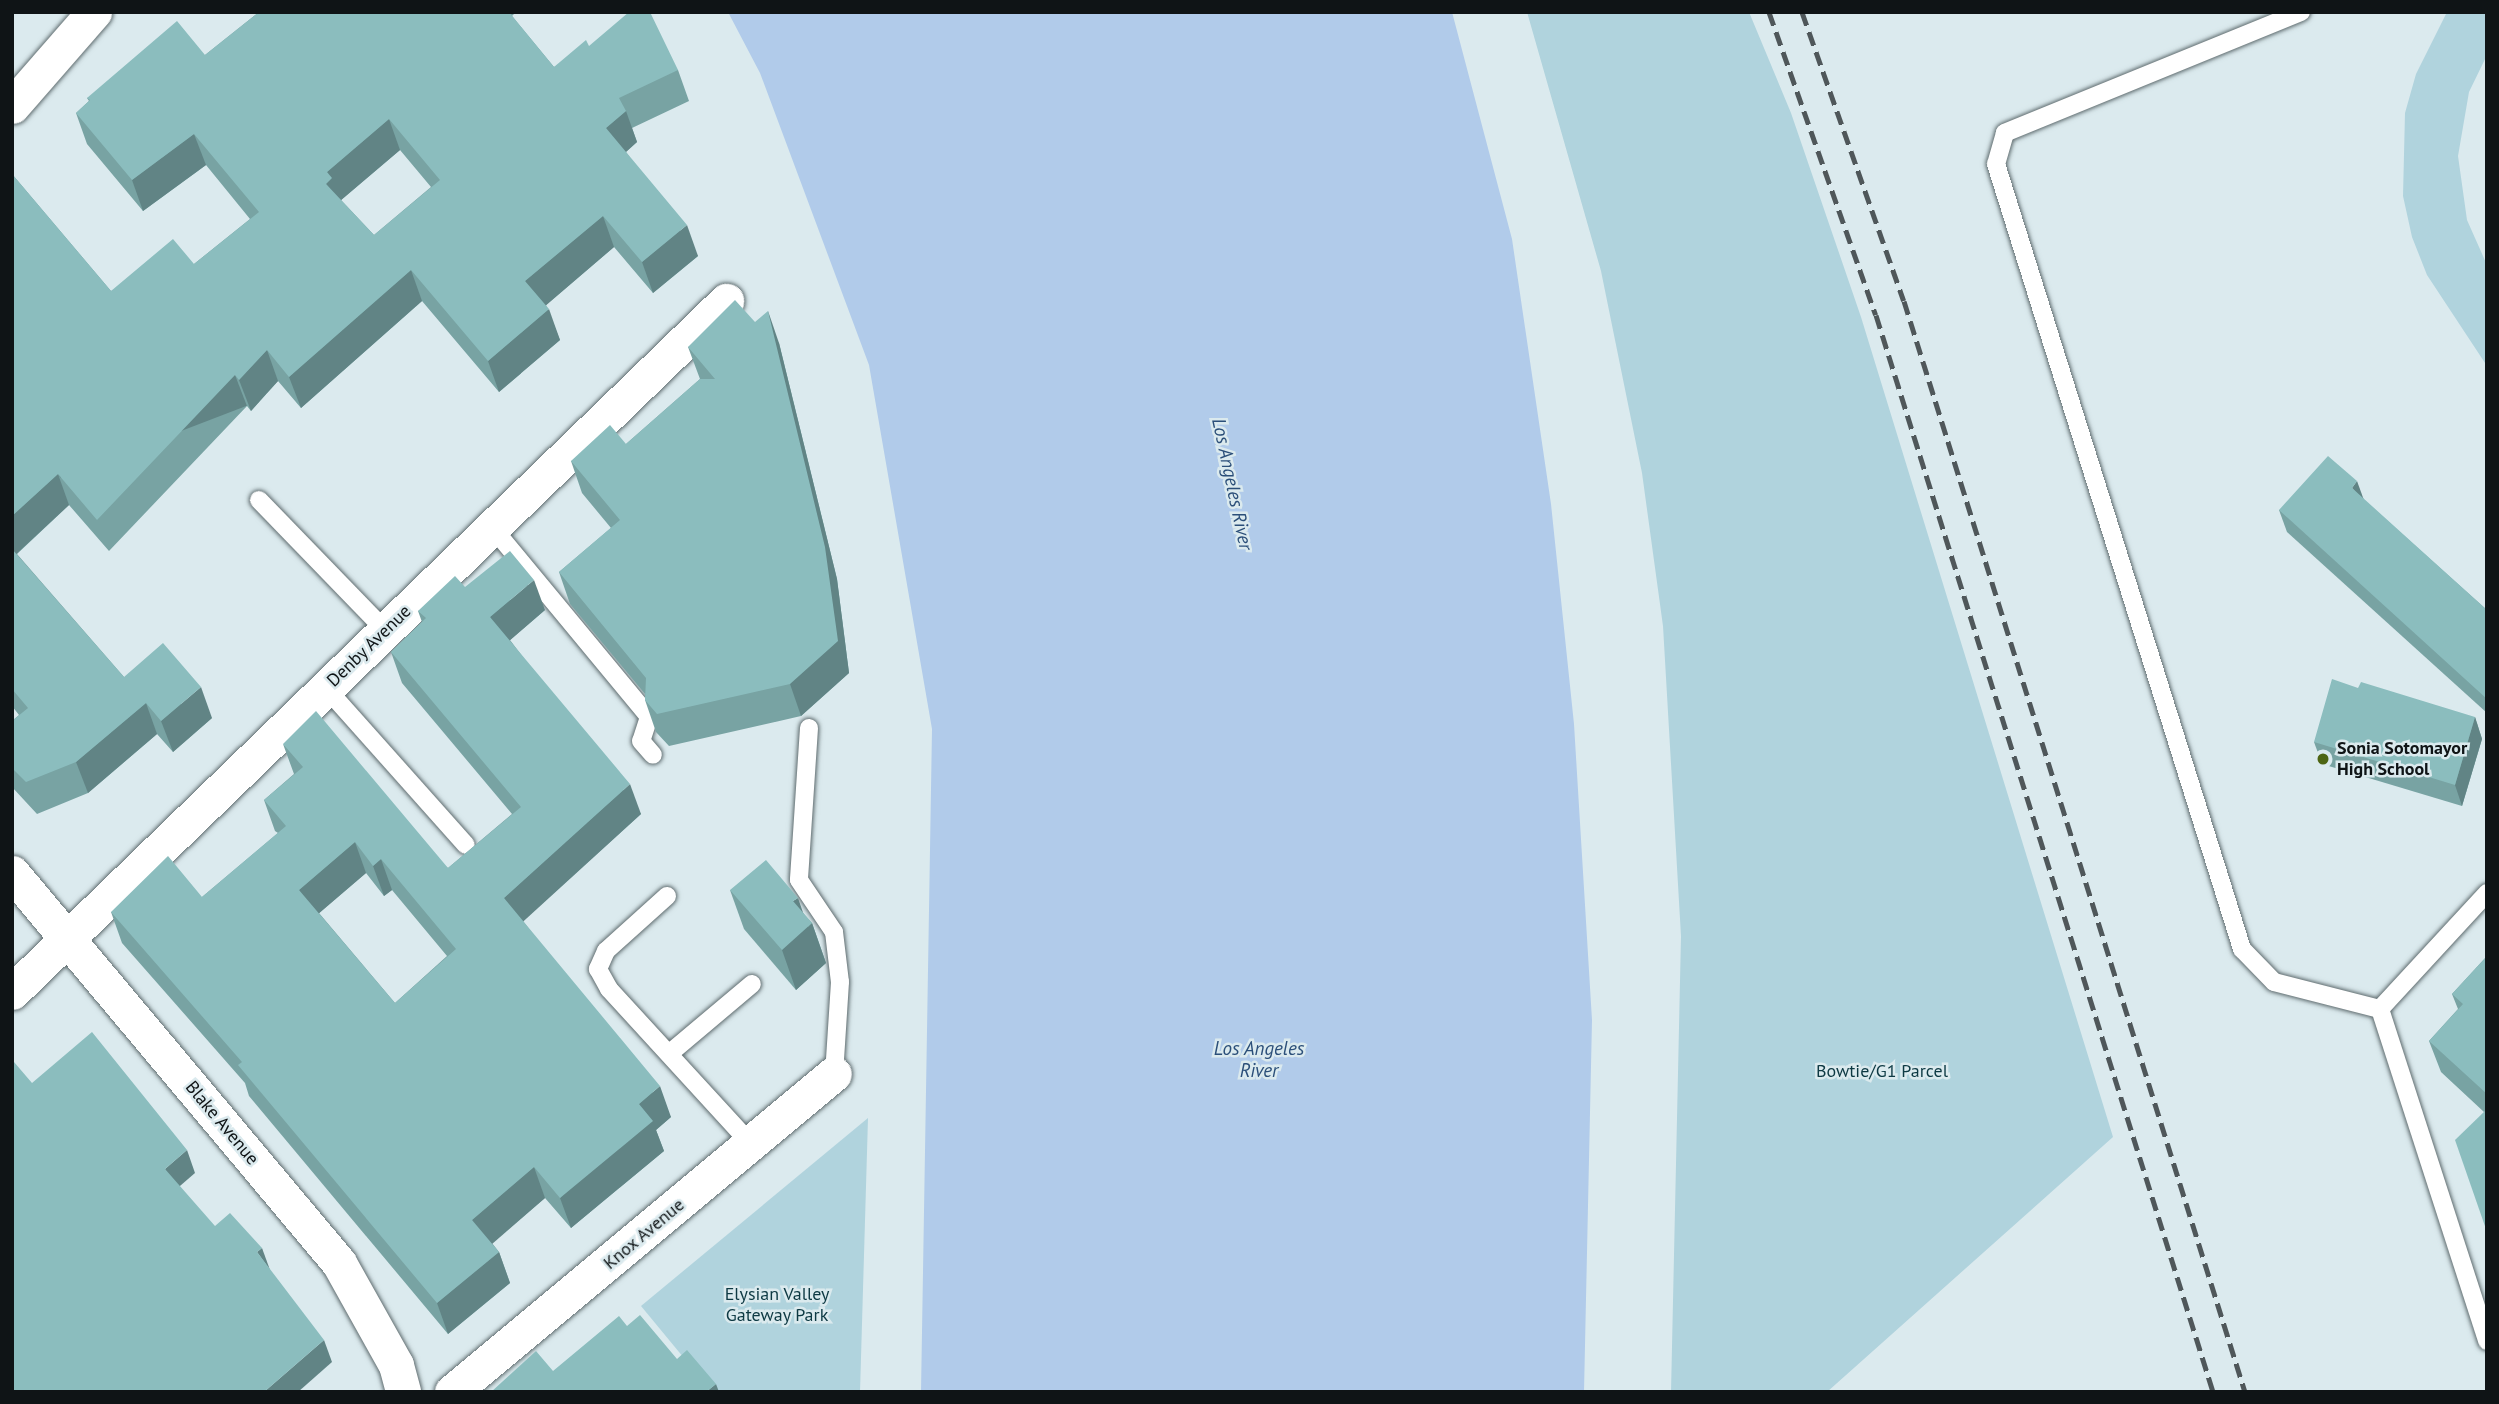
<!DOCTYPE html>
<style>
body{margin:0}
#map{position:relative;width:2499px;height:1404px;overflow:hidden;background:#dbeaee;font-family:"PT Sans",sans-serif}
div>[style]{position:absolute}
.green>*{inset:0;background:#b0d3dd}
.water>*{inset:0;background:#b1cbea}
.roads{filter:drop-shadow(0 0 2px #5f6c6f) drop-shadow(0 0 2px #5f6c6f)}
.service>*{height:18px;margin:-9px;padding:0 9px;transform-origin:9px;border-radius:9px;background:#fff}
.minor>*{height:35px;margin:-17.5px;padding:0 17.5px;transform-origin:17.5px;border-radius:17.5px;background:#fff}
.rail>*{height:5px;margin-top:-2.5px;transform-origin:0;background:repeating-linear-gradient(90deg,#4f575a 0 14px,transparent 0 21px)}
.wall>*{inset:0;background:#78a3a3}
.shaded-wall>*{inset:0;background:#618485;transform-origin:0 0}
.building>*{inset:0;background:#8bbdbe}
.dots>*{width:19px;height:19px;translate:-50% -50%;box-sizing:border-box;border:4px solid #dbeaee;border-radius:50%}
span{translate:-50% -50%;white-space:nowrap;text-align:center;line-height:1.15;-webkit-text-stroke:5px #dbeaee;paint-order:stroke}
.street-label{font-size:18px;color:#0f1416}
.poi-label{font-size:18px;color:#0f1416;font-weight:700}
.left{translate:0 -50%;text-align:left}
.park-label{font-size:18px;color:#0d3943}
.water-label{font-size:19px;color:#2b4f79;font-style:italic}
.frame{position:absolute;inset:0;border:14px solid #0f1416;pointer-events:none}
</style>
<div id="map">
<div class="green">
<i style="clip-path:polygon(1527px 12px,1749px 12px,1791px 113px,1861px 317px,2113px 1137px,1827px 1392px,1671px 1392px,1681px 936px,1663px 626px,1642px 473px,1601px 271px)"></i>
<i style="clip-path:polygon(2447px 12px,2487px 12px,2487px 55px,2469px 92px,2458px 156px,2467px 220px,2487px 265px,2487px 366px,2427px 275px,2412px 237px,2403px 196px,2405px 113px,2416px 74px)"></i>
<i style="clip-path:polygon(868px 1118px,860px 1392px,712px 1392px,641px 1306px)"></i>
</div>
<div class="water">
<i style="clip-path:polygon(728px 12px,1452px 12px,1512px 239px,1551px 504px,1574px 724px,1592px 1020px,1584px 1392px,921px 1392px,932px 729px,869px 365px,760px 73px)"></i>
</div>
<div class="roads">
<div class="service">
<i style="left:2301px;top:12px;width:320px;rotate:157.8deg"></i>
<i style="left:2005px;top:133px;width:32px;rotate:106deg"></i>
<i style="left:1996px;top:164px;width:823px;rotate:72.6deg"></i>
<i style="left:2242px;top:949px;width:46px;rotate:45.9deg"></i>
<i style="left:2274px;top:982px;width:109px;rotate:14.3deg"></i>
<i style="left:259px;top:500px;width:182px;rotate:45.9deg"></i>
<i style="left:492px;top:527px;width:246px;rotate:50.4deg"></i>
<i style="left:649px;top:717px;width:25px;rotate:108deg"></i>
<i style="left:641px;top:741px;width:18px;rotate:49deg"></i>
<i style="left:326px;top:688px;width:210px;rotate:48.3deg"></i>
<i style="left:809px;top:728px;width:152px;rotate:93.8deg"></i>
<i style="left:799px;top:880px;width:63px;rotate:56.1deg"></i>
<i style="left:834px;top:932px;width:50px;rotate:83.2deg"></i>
<i style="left:840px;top:982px;width:92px;rotate:93.7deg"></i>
<i style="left:2487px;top:893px;width:158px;rotate:132.7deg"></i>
<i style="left:2380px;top:1009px;width:349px;rotate:72.1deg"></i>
<i style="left:667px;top:896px;width:82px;rotate:138deg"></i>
<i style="left:606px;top:951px;width:20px;rotate:114deg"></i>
<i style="left:598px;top:969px;width:23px;rotate:61deg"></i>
<i style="left:609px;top:989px;width:210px;rotate:47.5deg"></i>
<i style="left:670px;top:1053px;width:107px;rotate:-40.1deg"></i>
</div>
<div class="minor">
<i style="left:12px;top:106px;width:125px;rotate:-48.9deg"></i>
<i style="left:12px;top:873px;width:509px;rotate:50.02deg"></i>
<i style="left:339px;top:1263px;width:117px;rotate:60.8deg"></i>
<i style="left:396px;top:1365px;width:28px;rotate:75deg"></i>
<i style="left:12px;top:992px;width:994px;rotate:-44.06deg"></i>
<i style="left:452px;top:1392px;width:497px;rotate:-39.8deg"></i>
</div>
</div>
<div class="rail">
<i style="left:1769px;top:12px;width:321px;rotate:70.6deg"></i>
<i style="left:1876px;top:315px;width:1128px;rotate:72.62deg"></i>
<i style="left:1802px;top:12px;width:306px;rotate:70.6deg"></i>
<i style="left:1904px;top:301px;width:1143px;rotate:72.64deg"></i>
</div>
<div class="wall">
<i style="clip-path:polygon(evenodd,259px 12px,516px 12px,512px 16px,554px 67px,589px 46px,678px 70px,689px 101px,632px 128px,637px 142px,626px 152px,698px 256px,653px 293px,614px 247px,546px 305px,560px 340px,499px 392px,422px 301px,301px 408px,278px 381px,251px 411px,247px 406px,109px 551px,69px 505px,17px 554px,124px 677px,212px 718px,173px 752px,157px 734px,88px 793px,37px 814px,12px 787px,12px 721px,19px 715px,12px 706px,12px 174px,111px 291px,194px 264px,250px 219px,206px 165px,143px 211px,87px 144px,76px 113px,89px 101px,87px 98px,205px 55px,259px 12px,400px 150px,431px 187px,374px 235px,341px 200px,400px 150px)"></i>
<i style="clip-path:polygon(755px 322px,779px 343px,837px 579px,849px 673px,801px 716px,669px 746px,656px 732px,645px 700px,645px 694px,570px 604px,559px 572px,611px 528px,582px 493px,571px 461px,626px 444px,700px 379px,688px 347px)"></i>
<i style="clip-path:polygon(2363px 499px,2487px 610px,2487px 713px,2287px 532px,2279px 510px)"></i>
<i style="clip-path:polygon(evenodd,465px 587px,545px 610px,510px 640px,641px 814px,523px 921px,671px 1117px,656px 1130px,664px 1151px,571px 1228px,545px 1198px,492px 1243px,499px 1252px,510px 1283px,448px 1334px,249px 1096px,245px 1083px,122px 943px,111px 912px,202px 897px,278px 833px,275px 831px,264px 800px,294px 774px,283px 744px,448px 868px,512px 814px,402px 683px,391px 652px,422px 622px,418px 611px,465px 587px,366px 873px,384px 896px,392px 890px,447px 956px,395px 1003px,319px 913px,366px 873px)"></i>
<i style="clip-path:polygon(2475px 717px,2482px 739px,2462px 806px,2322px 764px,2314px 742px)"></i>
<i style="clip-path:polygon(730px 890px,803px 913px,812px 923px,826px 963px,796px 990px,744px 929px)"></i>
<i style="clip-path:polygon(2487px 956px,2487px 1232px,2484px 1112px,2441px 1072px,2429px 1041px,2458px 1009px,2452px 994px)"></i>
</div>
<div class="shaded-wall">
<i style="clip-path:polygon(626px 111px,637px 142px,618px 159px,606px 128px)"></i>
<i style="clip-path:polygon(389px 119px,400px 150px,340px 201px,326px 184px,327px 172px)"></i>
<i style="clip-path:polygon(194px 134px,206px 165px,143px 211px,132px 180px)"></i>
<i style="clip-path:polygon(603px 216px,614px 247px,537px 313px,525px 281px)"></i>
<i style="clip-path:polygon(687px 225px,698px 256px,653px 293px,642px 262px)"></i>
<i style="clip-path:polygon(411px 270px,422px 301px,301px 408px,289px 377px)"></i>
<i style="clip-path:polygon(549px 309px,560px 340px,499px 392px,488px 361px)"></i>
<i style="clip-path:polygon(768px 311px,779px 343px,837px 579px,849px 673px,801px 716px,790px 684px)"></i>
<i style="clip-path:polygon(267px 350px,278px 381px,251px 411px,239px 380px)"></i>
<i style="left:235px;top:375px;width:33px;height:200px;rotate:69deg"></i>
<i style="clip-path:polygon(58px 474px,69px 505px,12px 558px,12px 516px)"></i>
<i style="clip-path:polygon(2357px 481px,2365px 503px,2352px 488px)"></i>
<i style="clip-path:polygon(534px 580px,545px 610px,501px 648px,490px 617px)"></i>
<i style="clip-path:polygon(201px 687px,212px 718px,173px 752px,161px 721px)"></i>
<i style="clip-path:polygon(146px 703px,157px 734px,88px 793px,76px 762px)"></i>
<i style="clip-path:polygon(2475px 717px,2482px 739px,2462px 806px,2455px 785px)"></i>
<i style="clip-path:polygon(630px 784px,641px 814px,515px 929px,504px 898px)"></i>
<i style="clip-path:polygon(355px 842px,366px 873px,310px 921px,299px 890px)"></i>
<i style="clip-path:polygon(381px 859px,392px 890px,384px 896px,373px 866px)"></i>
<i style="clip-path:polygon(798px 898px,808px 927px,812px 923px,826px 963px,796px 990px,782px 950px,793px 901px)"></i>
<i style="clip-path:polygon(660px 1086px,671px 1117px,656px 1130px,664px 1151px,571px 1228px,560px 1198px,639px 1104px)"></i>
<i style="clip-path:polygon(187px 1150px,195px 1173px,173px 1192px,165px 1169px)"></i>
<i style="clip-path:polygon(534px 1167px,545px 1198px,484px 1251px,472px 1220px)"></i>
<i style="clip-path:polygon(262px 1248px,270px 1270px,257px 1252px)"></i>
<i style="clip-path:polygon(499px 1252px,510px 1283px,448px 1334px,437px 1303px)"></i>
<i style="clip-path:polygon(324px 1340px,332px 1362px,298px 1392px,264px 1392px)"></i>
<i style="clip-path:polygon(716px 1384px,719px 1392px,706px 1392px)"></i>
</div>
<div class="building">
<i style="clip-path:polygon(evenodd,259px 12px,509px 12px,554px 67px,586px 40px,589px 46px,629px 12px,650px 12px,678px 70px,619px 98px,626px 111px,606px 128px,687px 225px,642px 262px,603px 216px,525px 281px,549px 309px,488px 361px,411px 270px,289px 377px,267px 350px,239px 380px,235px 375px,97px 520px,58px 474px,12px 516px,12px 174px,111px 291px,173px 239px,194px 264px,259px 212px,194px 134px,132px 180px,76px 113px,90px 100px,87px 98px,177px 21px,205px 55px,259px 12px,389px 119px,440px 180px,374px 235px,326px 184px,332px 178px,327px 172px,389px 119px)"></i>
<i style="clip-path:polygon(735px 300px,755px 322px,768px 311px,825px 547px,838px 641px,790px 684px,657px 714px,645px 700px,646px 678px,559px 572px,620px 520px,571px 461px,610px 425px,626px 444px,700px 379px,715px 379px,688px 347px)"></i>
<i style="clip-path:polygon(2328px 456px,2357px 481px,2352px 488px,2487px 610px,2487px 699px,2279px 510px)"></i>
<i style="clip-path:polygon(12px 549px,124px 677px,163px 643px,201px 687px,161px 721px,146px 703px,76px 762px,26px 782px,12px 768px,12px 721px,28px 708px,12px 689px)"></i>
<i style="clip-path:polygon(evenodd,510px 551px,534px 580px,490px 617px,630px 784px,504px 898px,660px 1086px,639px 1104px,653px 1121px,560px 1198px,534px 1167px,472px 1220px,499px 1252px,437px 1303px,238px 1065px,242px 1062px,111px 912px,168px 856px,202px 897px,286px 826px,264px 800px,303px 767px,283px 744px,316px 711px,448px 868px,521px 807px,391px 652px,426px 618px,418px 611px,455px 576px,465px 587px,510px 551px,355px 842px,373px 866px,381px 859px,456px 949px,395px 1003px,299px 890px,355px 842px)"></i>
<i style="clip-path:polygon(2332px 679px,2358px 688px,2361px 682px,2475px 717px,2455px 785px,2314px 742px)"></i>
<i style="clip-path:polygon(766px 860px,798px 898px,793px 901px,812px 923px,782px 950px,730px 890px)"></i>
<i style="clip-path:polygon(2487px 956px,2487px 1094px,2429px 1041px,2463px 1004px,2452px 994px)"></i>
<i style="clip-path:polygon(92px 1032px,187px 1150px,165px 1169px,215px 1226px,230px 1213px,262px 1248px,257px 1252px,324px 1340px,264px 1392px,12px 1392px,12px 1063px,14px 1062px,32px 1083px)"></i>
<i style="clip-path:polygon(2487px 1109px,2487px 1232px,2455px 1140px)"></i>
<i style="clip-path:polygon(640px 1315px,677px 1359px,687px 1350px,716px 1384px,706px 1392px,491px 1392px,536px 1351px,553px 1371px,619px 1316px,627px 1326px)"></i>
</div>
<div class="dots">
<i style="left:2323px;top:759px;background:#4d6513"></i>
</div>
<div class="street-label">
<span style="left:369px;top:646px;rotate:-44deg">Denby Avenue</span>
<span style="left:222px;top:1123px;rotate:50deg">Blake Avenue</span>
<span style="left:644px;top:1234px;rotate:-40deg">Knox Avenue</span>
</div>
<div class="poi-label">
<span class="left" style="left:2337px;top:759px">Sonia Sotomayor<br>High School</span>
</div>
<div class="park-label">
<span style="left:1882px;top:1071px">Bowtie/G1 Parcel</span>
<span style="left:777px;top:1305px">Elysian Valley<br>Gateway Park</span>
</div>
<div class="water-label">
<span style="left:1232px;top:484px;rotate:78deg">Los Angeles River</span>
<span style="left:1259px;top:1060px">Los Angeles<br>River</span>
</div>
<div class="frame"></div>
</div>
